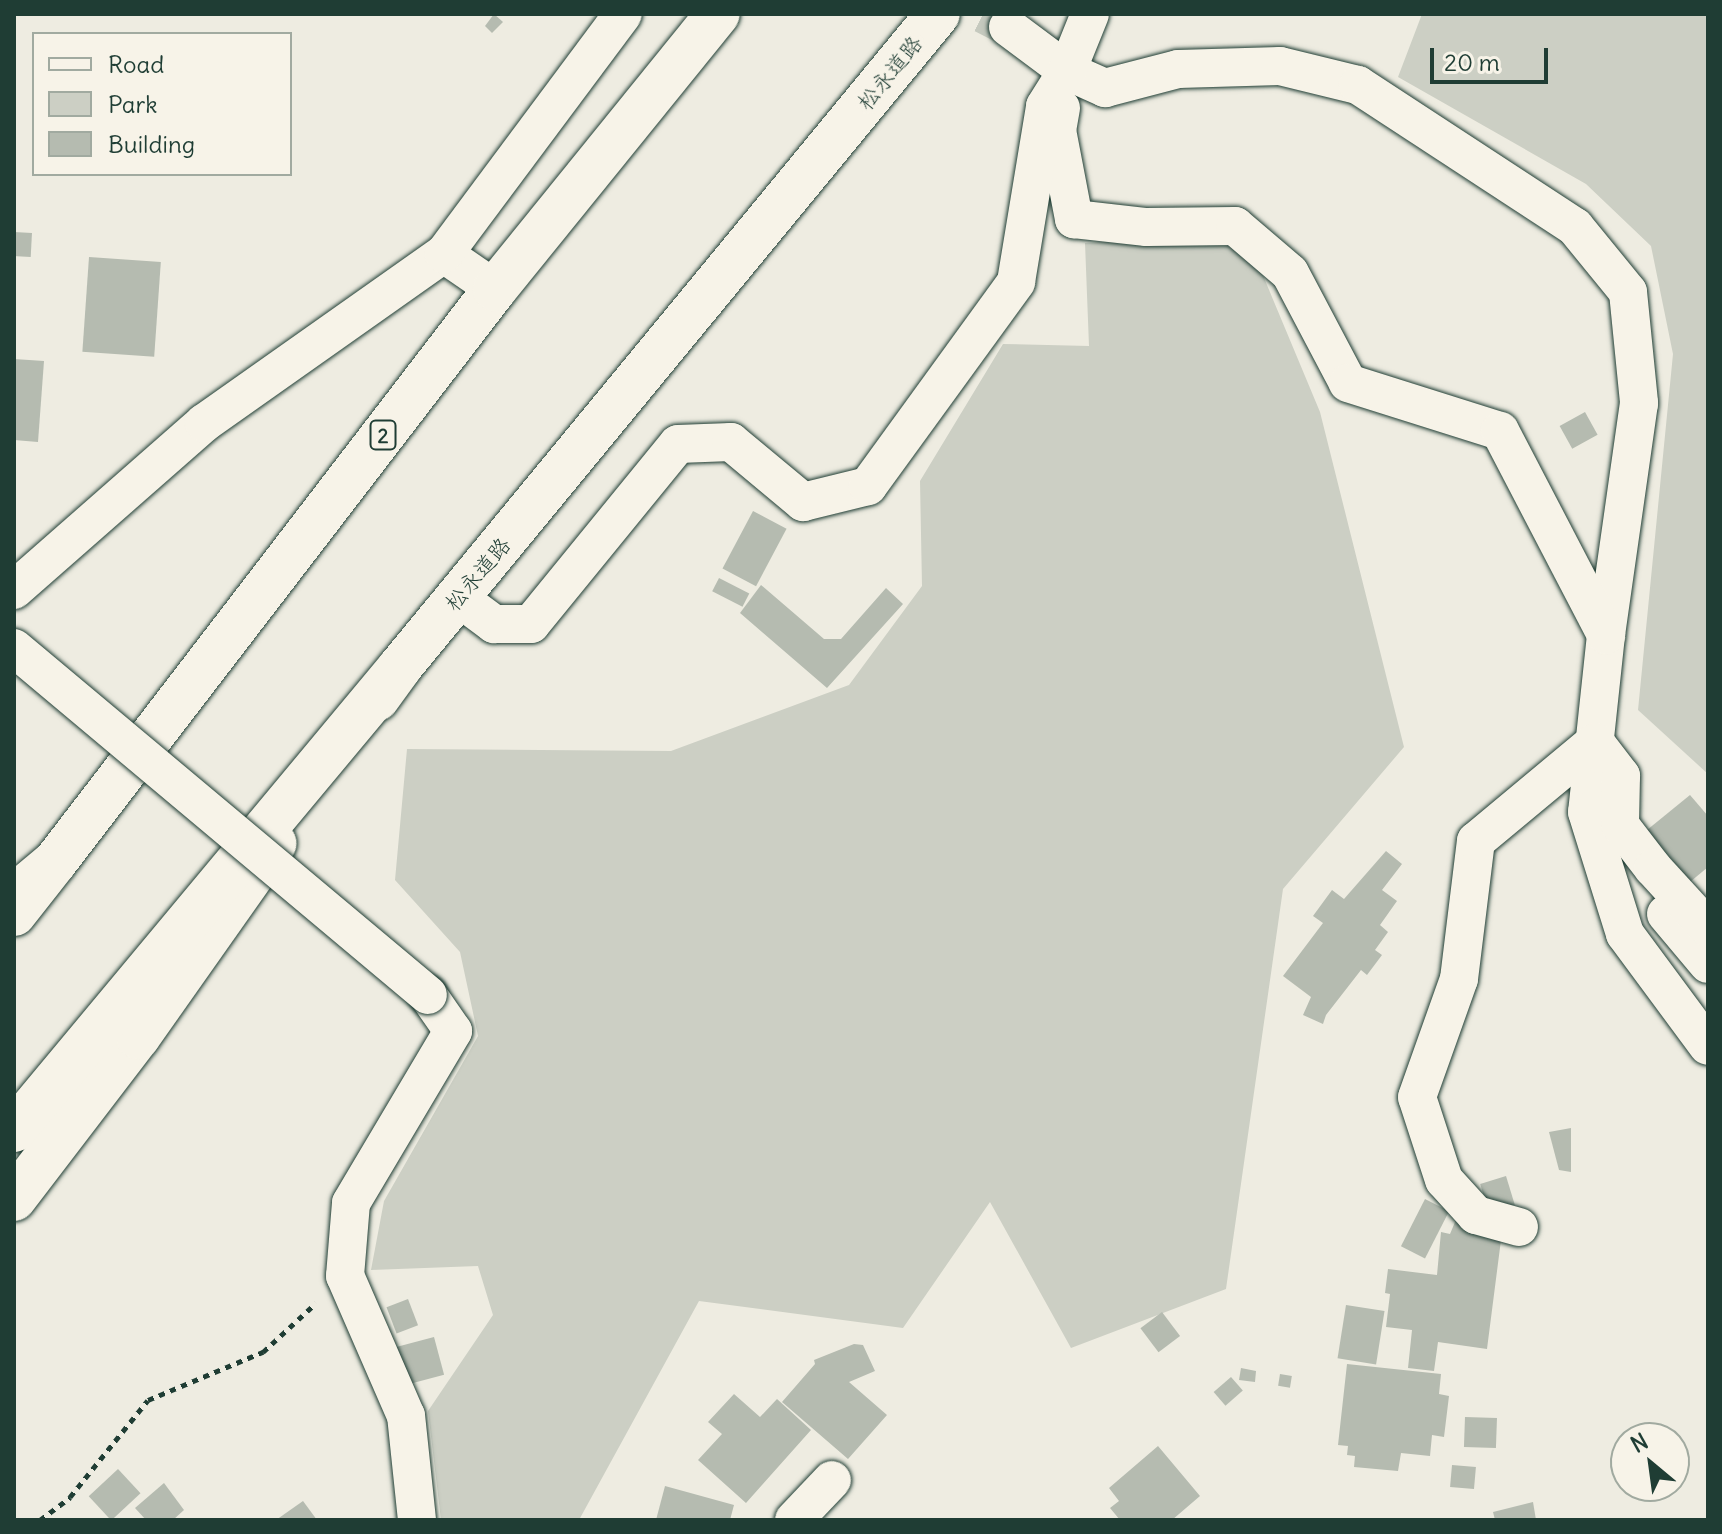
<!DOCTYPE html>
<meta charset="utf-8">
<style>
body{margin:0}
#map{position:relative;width:1722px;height:1534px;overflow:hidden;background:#eeece1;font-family:Delius,"Klee One",sans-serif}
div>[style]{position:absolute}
.green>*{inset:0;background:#cccfc4}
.building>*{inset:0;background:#b5bbb0;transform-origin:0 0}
.minor-tunnel>*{height:38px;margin-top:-19px;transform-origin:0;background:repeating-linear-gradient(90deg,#c5c9be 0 38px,transparent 0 57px)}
.path>*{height:5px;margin-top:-2.5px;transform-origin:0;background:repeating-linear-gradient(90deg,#1f3d34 0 6px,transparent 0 12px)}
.roads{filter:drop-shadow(0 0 2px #1f3d34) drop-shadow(0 0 2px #1f3d34)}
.minor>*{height:38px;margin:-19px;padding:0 19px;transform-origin:19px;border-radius:19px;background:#f7f3e8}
.trunk>*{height:44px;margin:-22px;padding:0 22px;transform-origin:22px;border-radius:22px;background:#f7f3e8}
.motorway>*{height:44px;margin:-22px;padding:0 22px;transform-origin:22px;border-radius:22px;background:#f7f3e8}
.bridges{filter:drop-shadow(0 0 2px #1f3d34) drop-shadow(0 0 2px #1f3d34)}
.minor-bridge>*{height:38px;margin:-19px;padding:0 19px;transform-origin:19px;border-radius:19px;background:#f7f3e8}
span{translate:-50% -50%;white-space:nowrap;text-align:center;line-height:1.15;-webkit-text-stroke:8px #f7f3e8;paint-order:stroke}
.shield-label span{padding:2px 6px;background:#f7f3e8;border:2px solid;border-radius:6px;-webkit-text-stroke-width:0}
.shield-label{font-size:20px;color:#1f3d34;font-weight:700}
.street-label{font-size:22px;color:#1f3d34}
.frame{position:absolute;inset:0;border:16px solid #1f3d34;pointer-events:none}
.legend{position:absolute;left:32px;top:32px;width:260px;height:144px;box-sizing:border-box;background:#f7f3e8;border:2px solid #a1aaa0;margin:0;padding:10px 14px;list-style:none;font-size:24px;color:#1f3d34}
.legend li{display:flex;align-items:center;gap:16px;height:40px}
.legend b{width:40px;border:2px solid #a1aaa0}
.north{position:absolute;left:1610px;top:1422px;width:80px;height:80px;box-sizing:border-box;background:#f7f3e8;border:2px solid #a1aaa0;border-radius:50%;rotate:331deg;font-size:22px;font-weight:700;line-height:32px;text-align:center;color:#1f3d34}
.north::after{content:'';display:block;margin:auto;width:28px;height:36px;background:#1f3d34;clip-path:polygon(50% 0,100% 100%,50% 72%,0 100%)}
.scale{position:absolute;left:1430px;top:48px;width:118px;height:36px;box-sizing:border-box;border:4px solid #1f3d34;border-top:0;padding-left:10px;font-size:24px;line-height:28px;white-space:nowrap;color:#1f3d34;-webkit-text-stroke:6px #f7f3e8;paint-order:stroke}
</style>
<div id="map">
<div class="green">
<i style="clip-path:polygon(1422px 14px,1708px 14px,1708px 774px,1638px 710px,1673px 354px,1651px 246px,1586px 184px,1398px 77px)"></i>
<i style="clip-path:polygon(1207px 236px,1257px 261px,1320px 412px,1404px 747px,1283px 889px,1226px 1289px,1071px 1348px,990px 1202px,903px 1328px,699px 1301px,579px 1520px,441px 1520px,428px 1411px,493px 1315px,478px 1266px,371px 1270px,384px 1201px,478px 1036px,460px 952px,395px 880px,407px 749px,671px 751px,849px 685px,922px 586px,920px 481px,1003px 344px,1089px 346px,1085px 243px)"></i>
</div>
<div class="building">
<i style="clip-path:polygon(494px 14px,503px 22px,492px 33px,485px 26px)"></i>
<i style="left:14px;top:232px;width:18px;height:24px;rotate:3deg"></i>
<i style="left:89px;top:257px;width:72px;height:95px;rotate:4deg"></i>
<i style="clip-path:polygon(14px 359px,44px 361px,38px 442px,14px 440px)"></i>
<i style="left:1585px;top:412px;width:26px;height:29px;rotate:61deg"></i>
<i style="left:753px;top:511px;width:38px;height:65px;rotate:28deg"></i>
<i style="left:719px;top:578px;width:34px;height:15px;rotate:27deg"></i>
<i style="clip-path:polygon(761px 585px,824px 639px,841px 639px,886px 588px,903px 604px,827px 688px,740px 613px)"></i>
<i style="clip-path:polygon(1690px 795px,1708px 816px,1708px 867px,1690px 882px,1647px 830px)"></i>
<i style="clip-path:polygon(1386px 851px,1402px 864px,1382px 890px,1397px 901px,1380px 925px,1388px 932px,1375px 950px,1382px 955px,1367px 975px,1361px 970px,1326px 1015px,1323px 1024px,1303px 1015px,1311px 997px,1283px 976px,1323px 923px,1313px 916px,1332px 890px,1344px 899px)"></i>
<i style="clip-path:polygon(1571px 1128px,1571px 1172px,1559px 1170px,1549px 1132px)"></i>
<i style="left:1506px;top:1176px;width:30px;height:27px;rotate:73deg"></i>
<i style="left:1425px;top:1199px;width:27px;height:53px;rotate:27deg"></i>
<i style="clip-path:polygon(1458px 1215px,1501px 1240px,1487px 1349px,1438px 1342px,1434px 1371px,1408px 1368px,1412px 1330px,1386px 1327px,1390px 1294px,1385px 1293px,1388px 1269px,1437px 1275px,1441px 1232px,1450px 1234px)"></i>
<i style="left:408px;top:1299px;width:28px;height:23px;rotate:69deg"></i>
<i style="left:1346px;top:1305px;width:39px;height:54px;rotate:9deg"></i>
<i style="left:1162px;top:1312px;width:30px;height:27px;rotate:53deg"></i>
<i style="left:434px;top:1337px;width:39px;height:40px;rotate:75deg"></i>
<i style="clip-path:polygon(854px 1344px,863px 1345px,875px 1371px,849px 1382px,887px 1415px,848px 1459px,782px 1402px,815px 1364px,814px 1360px)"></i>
<i style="clip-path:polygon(1347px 1364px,1441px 1374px,1439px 1394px,1449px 1396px,1444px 1437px,1432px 1435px,1430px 1456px,1401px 1453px,1398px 1471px,1354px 1467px,1355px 1456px,1347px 1455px,1348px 1446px,1338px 1445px)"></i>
<i style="clip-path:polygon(1241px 1368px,1256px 1371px,1255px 1382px,1239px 1380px)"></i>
<i style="left:1280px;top:1374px;width:12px;height:12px;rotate:9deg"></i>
<i style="left:1231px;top:1377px;width:18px;height:23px;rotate:49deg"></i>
<i style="clip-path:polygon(734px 1394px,760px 1417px,777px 1399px,811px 1430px,746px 1503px,698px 1460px,722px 1434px,708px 1422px)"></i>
<i style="left:1465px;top:1417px;width:32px;height:30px;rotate:2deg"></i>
<i style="clip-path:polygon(1158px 1446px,1200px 1496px,1172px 1520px,1120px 1520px,1110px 1508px,1119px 1501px,1109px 1488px)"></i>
<i style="left:1452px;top:1465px;width:24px;height:22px;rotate:5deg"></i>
<i style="left:118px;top:1469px;width:33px;height:40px;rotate:47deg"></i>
<i style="clip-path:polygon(164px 1483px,184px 1510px,173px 1520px,146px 1520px,135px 1508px)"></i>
<i style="clip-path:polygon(665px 1486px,734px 1505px,730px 1520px,656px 1520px)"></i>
<i style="clip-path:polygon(303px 1501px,317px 1520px,276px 1520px)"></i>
<i style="clip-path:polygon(1533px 1502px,1536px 1520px,1495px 1520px,1493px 1512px)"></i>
</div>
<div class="minor-tunnel">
<i style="left:983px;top:14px;width:28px;rotate:27deg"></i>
</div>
<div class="path">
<i style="left:40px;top:1520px;width:38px;rotate:-37deg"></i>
<i style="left:70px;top:1497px;width:124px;rotate:-51.2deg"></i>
<i style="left:148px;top:1400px;width:125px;rotate:-22.7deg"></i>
<i style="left:263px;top:1352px;width:72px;rotate:-42.8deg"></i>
</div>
<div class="roads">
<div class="minor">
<i style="left:1008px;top:27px;width:74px;rotate:36.7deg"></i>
<i style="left:1067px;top:71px;width:42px;rotate:24.1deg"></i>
<i style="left:1105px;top:88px;width:75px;rotate:-14.6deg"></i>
<i style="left:1178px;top:69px;width:102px;rotate:-1.7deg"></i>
<i style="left:1280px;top:66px;width:80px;rotate:13.7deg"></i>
<i style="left:1358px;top:85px;width:259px;rotate:33.2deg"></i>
<i style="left:1575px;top:227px;width:84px;rotate:50.8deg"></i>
<i style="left:1628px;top:292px;width:112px;rotate:84.3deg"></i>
<i style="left:1639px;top:403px;width:234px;rotate:98.1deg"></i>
<i style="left:1606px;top:635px;width:178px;rotate:96.1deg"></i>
<i style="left:1587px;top:812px;width:128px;rotate:72.7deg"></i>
<i style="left:1625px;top:934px;width:139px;rotate:53.5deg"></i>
<i style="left:1061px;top:108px;width:22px;rotate:100deg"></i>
<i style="left:1057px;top:130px;width:91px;rotate:79.2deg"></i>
<i style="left:1074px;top:219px;width:73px;rotate:6.3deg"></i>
<i style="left:1147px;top:227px;width:88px;rotate:-0.7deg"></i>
<i style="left:1235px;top:226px;width:72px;rotate:40.5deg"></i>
<i style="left:1290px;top:273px;width:124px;rotate:62.2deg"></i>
<i style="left:1348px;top:383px;width:159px;rotate:17.5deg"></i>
<i style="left:1500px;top:431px;width:230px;rotate:62.5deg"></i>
<i style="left:444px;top:254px;width:62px;rotate:34.5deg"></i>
<i style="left:14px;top:590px;width:253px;rotate:-41.3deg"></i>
<i style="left:204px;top:423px;width:294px;rotate:-35.2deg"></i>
<i style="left:444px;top:254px;width:299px;rotate:-53.3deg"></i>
<i style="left:459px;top:598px;width:44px;rotate:36.6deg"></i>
<i style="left:494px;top:624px;width:37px"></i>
<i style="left:531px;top:624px;width:232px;rotate:-50.8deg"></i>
<i style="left:678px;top:444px;width:53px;rotate:-2.2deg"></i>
<i style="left:731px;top:442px;width:94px;rotate:39.8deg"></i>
<i style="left:803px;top:502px;width:67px;rotate:-13.8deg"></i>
<i style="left:868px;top:486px;width:252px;rotate:-54deg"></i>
<i style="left:1016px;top:282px;width:178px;rotate:-80.6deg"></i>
<i style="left:1045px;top:106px;width:41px;rotate:-57.8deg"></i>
<i style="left:1067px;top:71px;width:61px;rotate:-68deg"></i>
<i style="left:1666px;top:914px;width:65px;rotate:50deg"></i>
<i style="left:1519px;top:1227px;width:45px;rotate:-164.4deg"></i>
<i style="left:1476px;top:1215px;width:47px;rotate:-132.4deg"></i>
<i style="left:1444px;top:1180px;width:87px;rotate:-108deg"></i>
<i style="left:1417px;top:1097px;width:125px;rotate:-70.4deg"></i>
<i style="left:1459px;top:979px;width:139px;rotate:-83deg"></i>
<i style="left:1476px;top:841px;width:155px;rotate:-39.8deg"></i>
<i style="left:1595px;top:742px;width:43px;rotate:52.6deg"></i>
<i style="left:1621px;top:776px;width:49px;rotate:91.2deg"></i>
<i style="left:1620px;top:825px;width:54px;rotate:52.5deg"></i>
<i style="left:1653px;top:868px;width:81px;rotate:47.5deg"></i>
<i style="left:417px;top:1520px;width:105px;rotate:-96deg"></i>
<i style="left:406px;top:1416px;width:153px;rotate:-113.5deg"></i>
<i style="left:345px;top:1276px;width:73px;rotate:-85.3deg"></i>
<i style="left:351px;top:1203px;width:200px;rotate:-59.3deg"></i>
<i style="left:453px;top:1031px;width:44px;rotate:-124.8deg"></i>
<i style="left:794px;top:1520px;width:55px;rotate:-46.5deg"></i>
</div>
<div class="trunk">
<i style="left:377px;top:699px;width:39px;rotate:-54deg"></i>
<i style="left:400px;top:667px;width:846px;rotate:-50.52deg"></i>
<i style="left:25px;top:887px;width:39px;rotate:-40deg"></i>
<i style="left:55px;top:862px;width:722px;rotate:-52.48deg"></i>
<i style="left:495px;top:289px;width:354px;rotate:-51deg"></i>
<i style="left:14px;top:1199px;width:204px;rotate:-52.6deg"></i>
<i style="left:138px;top:1037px;width:237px;rotate:-54.8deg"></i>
</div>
<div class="motorway">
<i style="left:14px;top:914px;width:66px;rotate:-51.7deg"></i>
<i style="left:14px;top:1130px;width:603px;rotate:-50.18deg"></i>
</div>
</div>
<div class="bridges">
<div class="minor-bridge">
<i style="left:14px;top:648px;width:540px;rotate:39.97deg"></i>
</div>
</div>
<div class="shield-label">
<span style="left:383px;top:435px">2</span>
</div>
<div class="street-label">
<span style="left:890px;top:73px;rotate:-51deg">松永道路</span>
<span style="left:478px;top:574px;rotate:-50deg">松永道路</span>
</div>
<div class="frame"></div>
<ul class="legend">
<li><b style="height:10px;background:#f7f3e8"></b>Road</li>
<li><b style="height:22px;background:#cccfc4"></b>Park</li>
<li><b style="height:22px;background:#b5bbb0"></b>Building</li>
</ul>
<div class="north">N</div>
<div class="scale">20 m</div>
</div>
